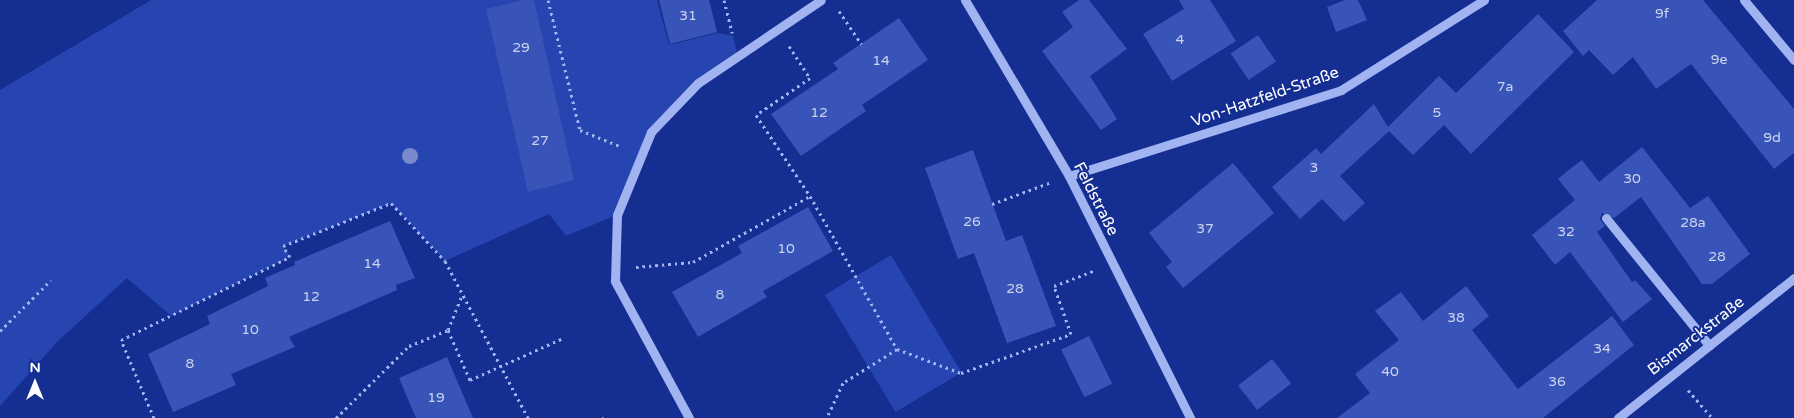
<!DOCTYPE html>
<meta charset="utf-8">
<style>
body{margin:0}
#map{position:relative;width:1794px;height:418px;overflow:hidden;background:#142e92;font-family:"Varela Round",sans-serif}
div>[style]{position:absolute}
.green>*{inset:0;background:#2645b1;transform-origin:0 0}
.building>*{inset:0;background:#3854b9;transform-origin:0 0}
.path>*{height:3px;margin-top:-1.5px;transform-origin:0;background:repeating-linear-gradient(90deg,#a1b3f1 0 2.5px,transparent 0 6.5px)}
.minor>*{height:9px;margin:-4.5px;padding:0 4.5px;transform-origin:4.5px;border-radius:4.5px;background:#a1b3f1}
.trees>*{width:16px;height:16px;margin:-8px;border-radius:50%;background:#7889cc}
span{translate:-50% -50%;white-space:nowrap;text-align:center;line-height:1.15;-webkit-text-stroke:4px #142e92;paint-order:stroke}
.number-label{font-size:14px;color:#cdd4ee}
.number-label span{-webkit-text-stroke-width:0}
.street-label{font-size:16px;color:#fff}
.north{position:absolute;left:10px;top:358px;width:50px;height:50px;-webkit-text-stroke:4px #142e92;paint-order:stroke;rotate:0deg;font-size:14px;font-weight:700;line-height:20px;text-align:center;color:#fff}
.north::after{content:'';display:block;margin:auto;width:18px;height:22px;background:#fff;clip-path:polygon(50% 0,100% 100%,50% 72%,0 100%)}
</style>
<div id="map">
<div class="green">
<i style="clip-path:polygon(151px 0,657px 0,669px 45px,717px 33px,733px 36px,738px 56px,698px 83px,651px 132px,617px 215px,566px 236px,549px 214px,445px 261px,391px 203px,284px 246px,290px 257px,171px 316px,127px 278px,58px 341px,0 406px,0 90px)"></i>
<i style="left:891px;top:255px;width:137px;height:77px;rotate:59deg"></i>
</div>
<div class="building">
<i style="clip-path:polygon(523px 0,534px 0,574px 180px,528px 192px,486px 9px)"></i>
<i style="clip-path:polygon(659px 0,709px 0,717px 32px,670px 44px)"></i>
<i style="clip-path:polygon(1079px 0,1089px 0,1127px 49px,1090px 76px,1117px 119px,1101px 130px,1042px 51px,1073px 27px,1062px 12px)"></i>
<i style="clip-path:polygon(1179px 0,1210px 0,1236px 41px,1172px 81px,1143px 34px,1184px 9px)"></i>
<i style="clip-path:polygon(1345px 0,1358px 0,1367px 20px,1336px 32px,1327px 7px)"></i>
<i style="clip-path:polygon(1597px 0,1703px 0,1794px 109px,1794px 153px,1774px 169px,1691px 64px,1656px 89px,1633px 57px,1613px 75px,1589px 50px,1583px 56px,1563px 31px)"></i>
<i style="clip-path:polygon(1538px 14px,1574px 52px,1471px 154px,1444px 125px,1413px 155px,1389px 131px,1340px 176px,1365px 203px,1344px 222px,1322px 199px,1300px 219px,1272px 187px,1316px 148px,1321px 154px,1374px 104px,1388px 127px,1439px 76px,1456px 93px)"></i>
<i style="clip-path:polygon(899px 18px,928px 60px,862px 105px,866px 111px,801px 156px,771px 114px,838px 69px,833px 63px)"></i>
<i style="left:1258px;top:35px;width:32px;height:33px;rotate:56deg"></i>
<i style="clip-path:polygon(1642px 147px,1690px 208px,1708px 196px,1750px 254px,1712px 284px,1702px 284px,1641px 197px,1614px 218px,1602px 213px,1600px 219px,1605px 226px,1597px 232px,1632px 282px,1635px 280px,1652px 299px,1623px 322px,1570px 252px,1555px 265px,1532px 235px,1575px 200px,1558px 179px,1570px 169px,1582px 160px,1599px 182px)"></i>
<i style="clip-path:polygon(973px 150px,1006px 241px,1022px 235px,1056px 326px,1007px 343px,974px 253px,958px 259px,925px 168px)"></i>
<i style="clip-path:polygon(1233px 163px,1274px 213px,1183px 288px,1166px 267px,1172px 262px,1149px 233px)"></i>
<i style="clip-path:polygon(808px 207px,833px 251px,763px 291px,767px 297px,698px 337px,672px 292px,742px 253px,738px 246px)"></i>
<i style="clip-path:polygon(390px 221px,415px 278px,396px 285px,397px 290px,289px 337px,295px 347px,231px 374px,236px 385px,173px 412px,148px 354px,210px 324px,207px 316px,268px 286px,265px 278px,295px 265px,294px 262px)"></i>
<i style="clip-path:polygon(1466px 286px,1489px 316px,1472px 330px,1518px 389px,1612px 316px,1634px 345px,1543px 418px,1337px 418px,1370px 393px,1355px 374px,1399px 340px,1375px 311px,1401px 292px,1423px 321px)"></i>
<i style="left:1089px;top:336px;width:53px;height:31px;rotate:64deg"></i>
<i style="clip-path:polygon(447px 357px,473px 418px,416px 418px,399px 378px)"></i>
<i style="left:1272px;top:359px;width:31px;height:43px;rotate:52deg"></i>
</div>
<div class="path">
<i style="left:548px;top:0;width:134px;rotate:76.2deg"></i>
<i style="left:580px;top:130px;width:45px;rotate:22deg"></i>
<i style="left:724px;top:0;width:34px;rotate:76deg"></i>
<i style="left:839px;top:11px;width:40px;rotate:56deg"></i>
<i style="left:789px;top:46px;width:38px;rotate:57deg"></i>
<i style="left:810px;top:78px;width:65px;rotate:145.6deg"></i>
<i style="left:756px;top:115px;width:97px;rotate:56.3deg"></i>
<i style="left:810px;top:196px;width:176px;rotate:60.4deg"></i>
<i style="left:897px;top:349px;width:64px;rotate:147.8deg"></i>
<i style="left:843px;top:383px;width:38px;rotate:115deg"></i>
<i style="left:992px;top:204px;width:61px;rotate:-20.2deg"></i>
<i style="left:636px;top:267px;width:57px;rotate:-5deg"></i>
<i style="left:693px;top:262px;width:134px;rotate:-29.4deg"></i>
<i style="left:448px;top:330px;width:55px;rotate:66.3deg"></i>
<i style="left:470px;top:380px;width:102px;rotate:-24.3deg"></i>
<i style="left:0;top:331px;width:72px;rotate:-45deg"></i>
<i style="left:897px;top:349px;width:68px;rotate:20.6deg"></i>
<i style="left:961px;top:373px;width:117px;rotate:-19.5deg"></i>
<i style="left:1071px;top:334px;width:51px;rotate:-109.5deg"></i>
<i style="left:1054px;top:286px;width:42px;rotate:-21deg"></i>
<i style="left:1688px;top:390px;width:37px;rotate:49deg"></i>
<i style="left:154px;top:418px;width:85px;rotate:-112.9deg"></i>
<i style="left:121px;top:340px;width:188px;rotate:-26.2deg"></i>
<i style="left:290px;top:257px;width:13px;rotate:-122deg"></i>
<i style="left:283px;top:246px;width:116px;rotate:-21.7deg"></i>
<i style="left:391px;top:203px;width:79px;rotate:47deg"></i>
<i style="left:445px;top:261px;width:178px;rotate:62.1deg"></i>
<i style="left:336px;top:418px;width:103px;rotate:-44.6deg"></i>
<i style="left:409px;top:346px;width:42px;rotate:-22.3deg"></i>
<i style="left:448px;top:330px;width:38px;rotate:-68deg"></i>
<i style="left:603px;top:418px;width:1px;rotate:-45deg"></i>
</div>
<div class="minor">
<i style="left:965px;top:0;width:204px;rotate:59.4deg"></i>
<i style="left:1069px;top:176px;width:271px;rotate:63.4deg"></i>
<i style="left:1744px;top:0;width:78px;rotate:50.2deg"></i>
<i style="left:1069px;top:176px;width:285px;rotate:-17.5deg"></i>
<i style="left:1341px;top:90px;width:169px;rotate:-32.2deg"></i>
<i style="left:1606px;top:218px;width:164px;rotate:51deg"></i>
<i style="left:689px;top:418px;width:156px;rotate:-118.4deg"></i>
<i style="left:615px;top:281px;width:66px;rotate:-88.3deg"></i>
<i style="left:617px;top:215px;width:90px;rotate:-67.7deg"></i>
<i style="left:651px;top:132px;width:68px;rotate:-46.2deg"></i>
<i style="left:698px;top:83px;width:148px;rotate:-34deg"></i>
<i style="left:1618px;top:418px;width:225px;rotate:-38.5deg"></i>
</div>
<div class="trees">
<i style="left:410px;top:156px"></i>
</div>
<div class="number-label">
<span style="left:1662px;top:14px">9f</span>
<span style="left:688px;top:16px">31</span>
<span style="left:1180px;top:40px">4</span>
<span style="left:521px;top:48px">29</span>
<span style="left:1719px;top:60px">9e</span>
<span style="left:881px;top:61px">14</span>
<span style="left:1505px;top:87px">7a</span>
<span style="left:819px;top:113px">12</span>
<span style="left:1437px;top:113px">5</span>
<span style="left:1772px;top:138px">9d</span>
<span style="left:540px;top:141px">27</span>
<span style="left:1314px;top:168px">3</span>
<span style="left:1632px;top:179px">30</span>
<span style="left:972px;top:222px">26</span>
<span style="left:1693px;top:223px">28a</span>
<span style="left:1205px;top:229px">37</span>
<span style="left:1566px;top:232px">32</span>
<span style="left:786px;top:249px">10</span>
<span style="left:1717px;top:257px">28</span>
<span style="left:372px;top:264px">14</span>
<span style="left:1015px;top:289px">28</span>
<span style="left:720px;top:295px">8</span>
<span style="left:311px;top:297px">12</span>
<span style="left:1456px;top:318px">38</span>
<span style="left:250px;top:330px">10</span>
<span style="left:1602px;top:349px">34</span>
<span style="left:190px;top:364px">8</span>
<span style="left:1390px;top:372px">40</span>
<span style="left:1557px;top:382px">36</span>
<span style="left:436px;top:398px">19</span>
</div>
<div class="street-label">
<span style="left:1265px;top:97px;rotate:-19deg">Von-Hatzfeld-Straße</span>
<span style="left:1096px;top:199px;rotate:63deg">Feldstraße</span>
<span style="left:1696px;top:336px;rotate:-38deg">Bismarckstraße</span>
</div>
<div class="north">N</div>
</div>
